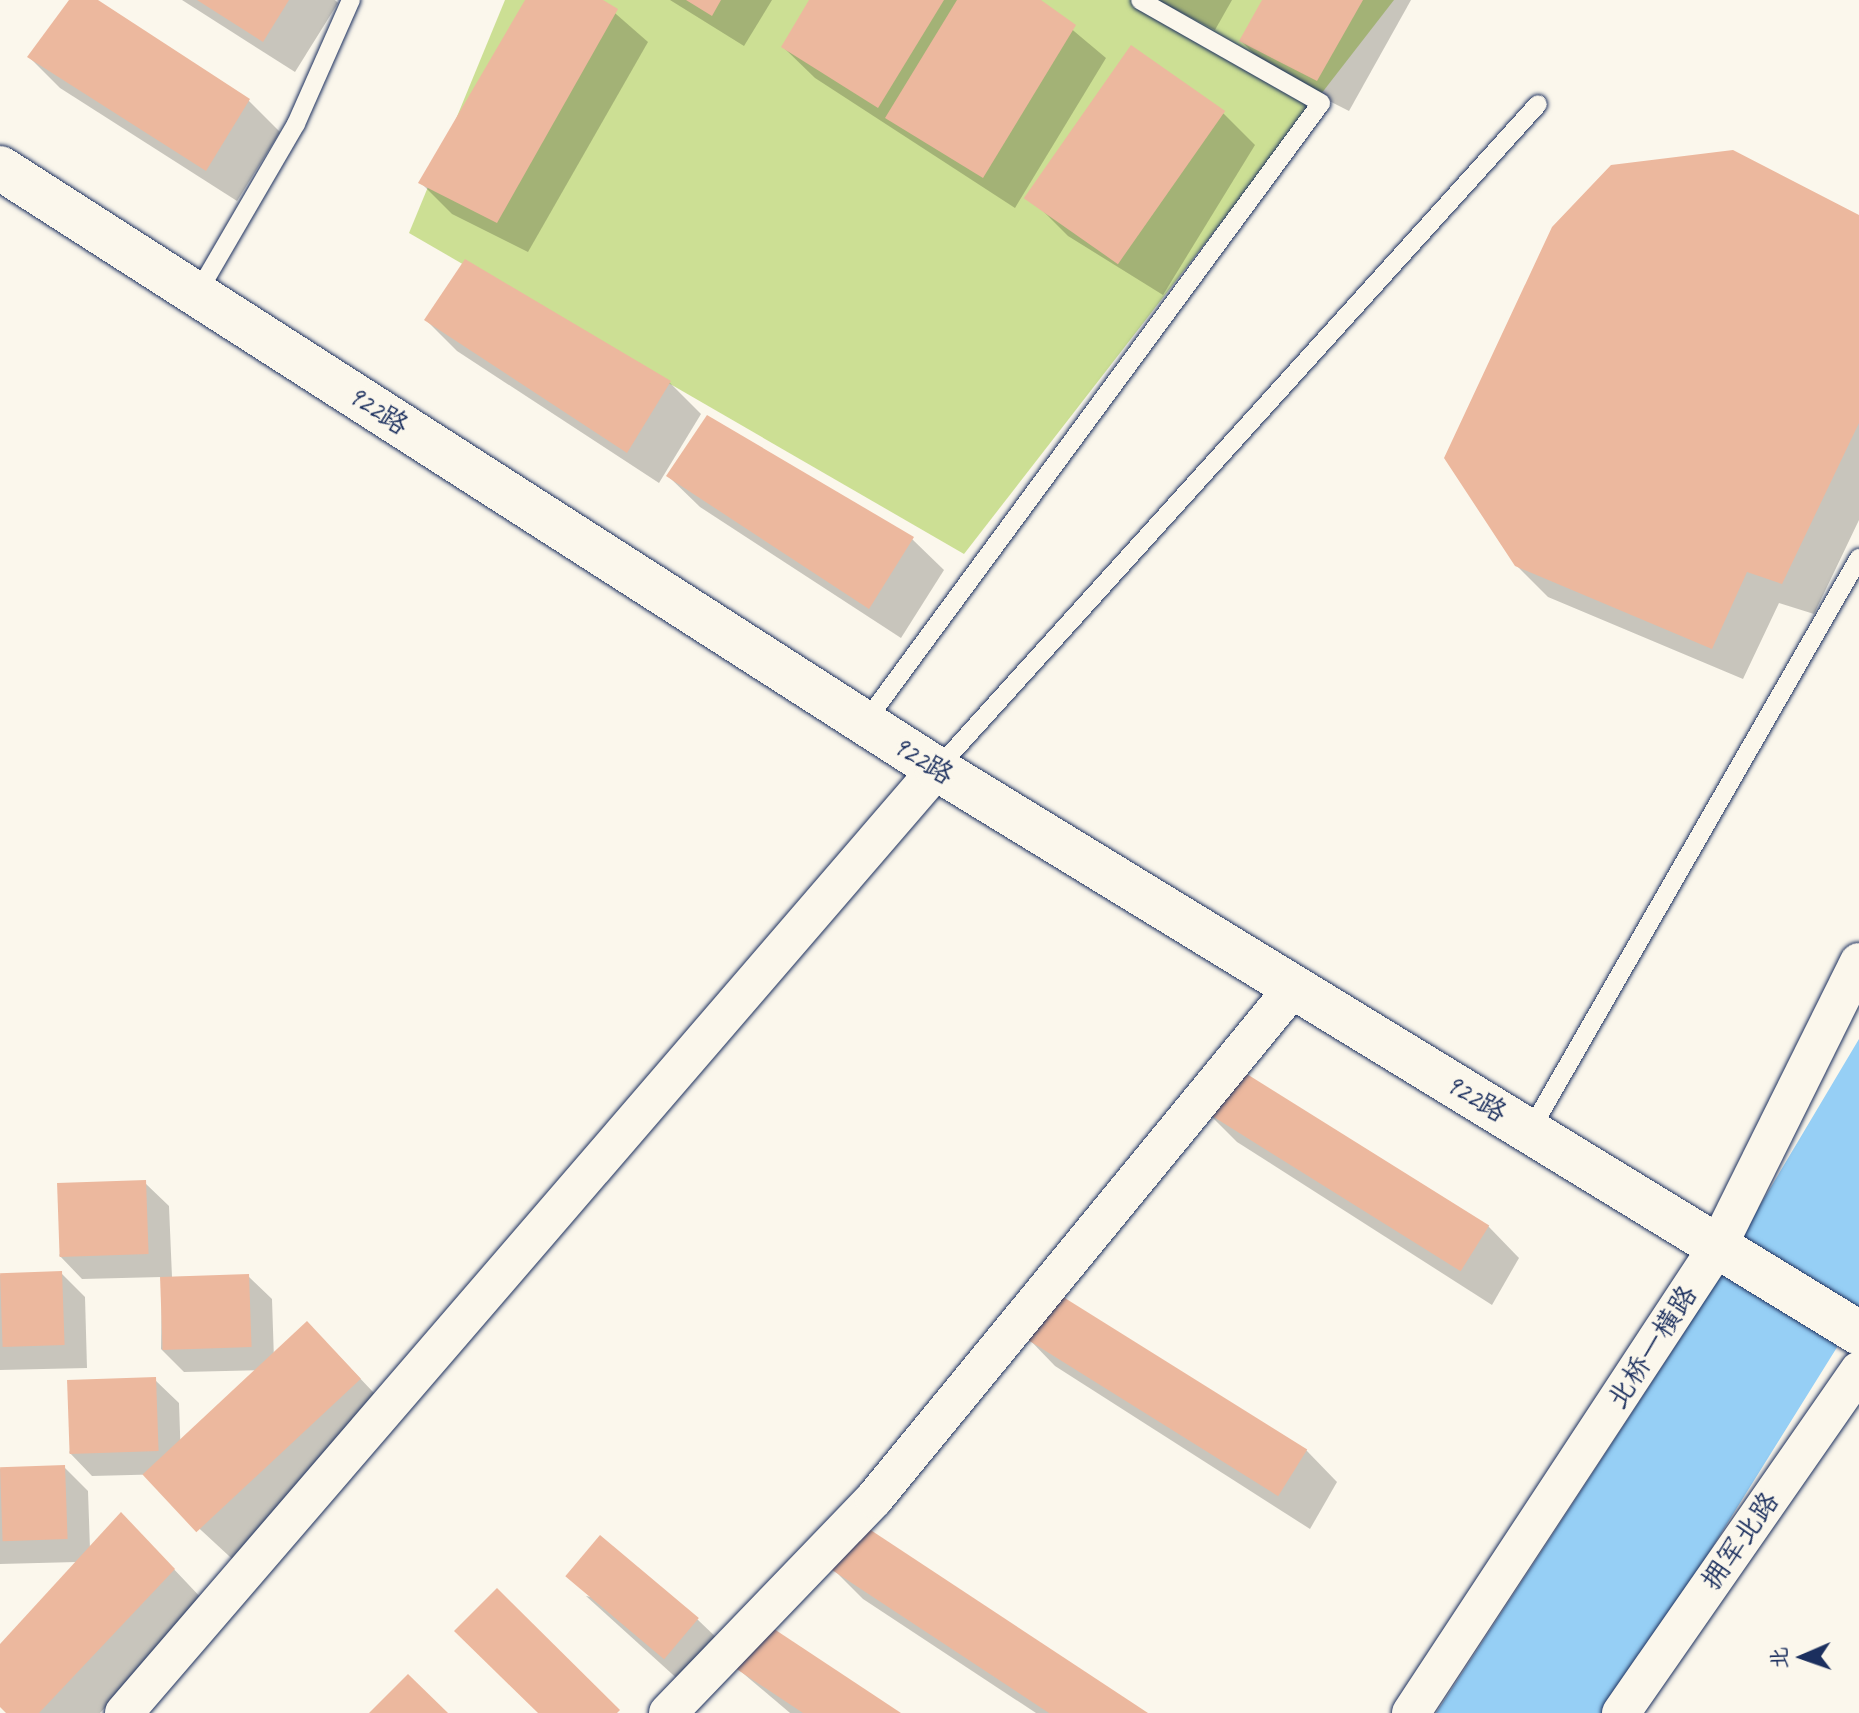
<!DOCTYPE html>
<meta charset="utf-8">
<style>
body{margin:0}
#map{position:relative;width:1859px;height:1713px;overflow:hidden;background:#fbf7ec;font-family:Caveat,"LXGW WenKai TC",sans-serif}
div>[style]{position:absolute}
.green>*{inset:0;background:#ccdf94}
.water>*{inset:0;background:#96cff5}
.shadow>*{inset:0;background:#0003}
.building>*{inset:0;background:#ecb89e;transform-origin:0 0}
.roads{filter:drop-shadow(0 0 2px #1b2f5e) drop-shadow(0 0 2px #1b2f5e)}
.lane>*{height:18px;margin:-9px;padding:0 9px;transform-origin:9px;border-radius:9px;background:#fbf7ec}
.street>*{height:38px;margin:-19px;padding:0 19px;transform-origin:19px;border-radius:19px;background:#fbf7ec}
.secondary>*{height:44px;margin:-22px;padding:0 22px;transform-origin:22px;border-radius:22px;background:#fbf7ec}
span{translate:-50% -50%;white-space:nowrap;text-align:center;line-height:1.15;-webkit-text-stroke:8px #fbf7ec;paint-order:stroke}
.street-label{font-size:28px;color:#1b2f5e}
.north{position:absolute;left:1763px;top:1617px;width:80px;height:80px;-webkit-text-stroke:6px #fbf7ec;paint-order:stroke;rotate:268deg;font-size:22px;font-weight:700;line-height:32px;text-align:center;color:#1b2f5e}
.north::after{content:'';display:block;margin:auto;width:28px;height:36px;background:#1b2f5e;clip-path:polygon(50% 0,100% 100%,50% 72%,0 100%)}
</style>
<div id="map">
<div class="green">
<i style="clip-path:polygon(505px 0,1394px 0,964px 554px,409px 233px)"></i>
</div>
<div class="water">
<i style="clip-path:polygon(1859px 1039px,1859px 1312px,1664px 1625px,1604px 1713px,1436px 1713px,1684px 1333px)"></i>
</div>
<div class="shadow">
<i style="clip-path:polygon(71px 0,94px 0,248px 100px,280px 132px,237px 201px,60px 88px,29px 57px)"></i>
<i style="clip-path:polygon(182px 0,335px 0,338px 3px,295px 72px)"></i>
<i style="clip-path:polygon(527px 0,600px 0,648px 42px,528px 252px,452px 214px,421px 183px)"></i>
<i style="clip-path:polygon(670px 0,772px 0,744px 46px)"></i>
<i style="clip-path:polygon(812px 0,1037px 0,1106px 58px,1015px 208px,815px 78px,783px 47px)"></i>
<i style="clip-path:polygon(1157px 0,1232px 0,1215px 30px)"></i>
<i style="clip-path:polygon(1265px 0,1411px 0,1349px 111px,1272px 72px,1241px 41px)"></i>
<i style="clip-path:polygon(1131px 48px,1224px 114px,1255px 145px,1163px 295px,1068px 236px,1037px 205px)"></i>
<i style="clip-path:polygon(1859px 218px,1859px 520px,1814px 614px,1779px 603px,1743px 679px,1548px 597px,1516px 565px)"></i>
<i style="clip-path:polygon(466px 261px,670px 383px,701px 414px,659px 483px,457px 351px,426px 320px)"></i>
<i style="clip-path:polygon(668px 476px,912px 539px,944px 570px,901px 638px,700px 507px)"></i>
<i style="clip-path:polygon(1206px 1111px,1488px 1226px,1519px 1258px,1492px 1305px,1237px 1142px)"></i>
<i style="clip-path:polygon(145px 1183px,169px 1206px,172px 1277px,248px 1276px,272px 1299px,274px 1360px,338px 1355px,391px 1411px,242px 1568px,189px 1519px,170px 1474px,92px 1476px,69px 1452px,155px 1380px,179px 1403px,181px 1461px,265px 1370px,184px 1372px,161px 1349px,162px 1277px,82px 1279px,59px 1255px)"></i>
<i style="clip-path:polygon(61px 1273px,85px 1297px,87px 1368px,0 1370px,0 1275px)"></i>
<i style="clip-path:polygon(1024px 1334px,1306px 1450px,1337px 1482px,1310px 1529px,1055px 1366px)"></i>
<i style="clip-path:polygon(64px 1467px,88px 1491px,90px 1549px,152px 1546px,205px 1602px,100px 1713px,7px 1713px,0 1706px,0 1647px,77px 1562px,0 1564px,0 1469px)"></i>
<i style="clip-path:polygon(832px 1568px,1144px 1713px,1036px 1713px,863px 1599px)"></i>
<i style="clip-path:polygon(586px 1596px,697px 1619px,721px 1642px,682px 1683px)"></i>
<i style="clip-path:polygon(732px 1664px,898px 1713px,790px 1713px)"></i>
</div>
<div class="building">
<i style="clip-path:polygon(69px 0,98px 0,250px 99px,206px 171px,27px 57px)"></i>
<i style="clip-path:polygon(197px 0,289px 0,263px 42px)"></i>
<i style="clip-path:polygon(525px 0,603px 0,618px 9px,497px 223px,418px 183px)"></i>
<i style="clip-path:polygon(686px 0,721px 0,712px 16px)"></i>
<i style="clip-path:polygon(809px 0,944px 0,878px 108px,781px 47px)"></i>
<i style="clip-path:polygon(957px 0,1041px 0,1076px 25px,983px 178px,885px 118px)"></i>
<i style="clip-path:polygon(1262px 0,1363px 0,1317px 81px,1239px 41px)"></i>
<i style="left:1131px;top:45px;width:115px;height:187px;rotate:35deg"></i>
<i style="clip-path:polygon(1733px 150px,1859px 215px,1859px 423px,1782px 584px,1747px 572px,1712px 649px,1515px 566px,1444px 458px,1552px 227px,1611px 165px)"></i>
<i style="clip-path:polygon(465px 259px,671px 381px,627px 453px,424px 320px)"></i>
<i style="clip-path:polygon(707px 415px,914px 537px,869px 609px,666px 476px)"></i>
<i style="left:1234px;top:1066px;width:301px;height:54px;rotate:32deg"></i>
<i style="left:146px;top:1180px;width:74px;height:89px;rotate:88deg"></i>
<i style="left:62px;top:1271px;width:74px;height:62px;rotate:88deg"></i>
<i style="left:249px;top:1274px;width:73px;height:89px;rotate:88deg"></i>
<i style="left:1052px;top:1290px;width:301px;height:55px;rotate:32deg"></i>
<i style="left:307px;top:1321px;width:79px;height:225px;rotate:47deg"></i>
<i style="left:156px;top:1377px;width:74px;height:89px;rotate:88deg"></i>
<i style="left:65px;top:1465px;width:74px;height:65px;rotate:88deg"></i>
<i style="clip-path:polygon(121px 1512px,175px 1569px,39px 1713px,6px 1713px,0 1707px,0 1644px)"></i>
<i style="clip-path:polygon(860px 1523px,1148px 1713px,1049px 1713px,829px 1568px)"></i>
<i style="left:600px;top:1535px;width:129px;height:54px;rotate:40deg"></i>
<i style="clip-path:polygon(497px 1588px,620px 1710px,617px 1713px,538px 1713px,454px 1631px)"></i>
<i style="clip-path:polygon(759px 1619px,901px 1713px,803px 1713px,729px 1664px)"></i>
<i style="clip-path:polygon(408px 1674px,448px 1713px,369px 1713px)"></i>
</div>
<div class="roads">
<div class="lane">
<i style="left:197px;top:294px;width:197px;rotate:-59.8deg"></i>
<i style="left:296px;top:124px;width:136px;rotate:-66.1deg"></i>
<i style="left:869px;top:717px;width:762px;rotate:-53.64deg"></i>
<i style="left:1321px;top:103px;width:208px;rotate:-150.4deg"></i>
<i style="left:937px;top:769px;width:896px;rotate:-47.89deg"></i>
<i style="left:1530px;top:1131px;width:661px;rotate:-60.14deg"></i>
</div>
<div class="street">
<i style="left:124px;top:1713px;width:1246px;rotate:-49.26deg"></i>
<i style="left:668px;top:1713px;width:297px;rotate:-46.1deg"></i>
<i style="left:874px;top:1499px;width:662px;rotate:-50.64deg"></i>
<i style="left:1411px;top:1713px;width:559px;rotate:-56.68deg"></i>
<i style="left:1718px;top:1246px;width:317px;rotate:-63.6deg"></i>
<i style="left:1621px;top:1713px;width:417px;rotate:-55.2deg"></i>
</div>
<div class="secondary">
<i style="left:0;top:168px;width:1113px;rotate:32.68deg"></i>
<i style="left:937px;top:769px;width:1081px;rotate:31.45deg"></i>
</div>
</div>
<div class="street-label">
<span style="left:378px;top:410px;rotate:33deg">922路</span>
<span style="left:923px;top:760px;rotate:32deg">922路</span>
<span style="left:1476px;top:1098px;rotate:31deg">922路</span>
<span style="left:1652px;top:1347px;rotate:-57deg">北桥一横路</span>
<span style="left:1740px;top:1541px;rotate:-55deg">拥军北路</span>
</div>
<div class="north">北</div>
</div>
